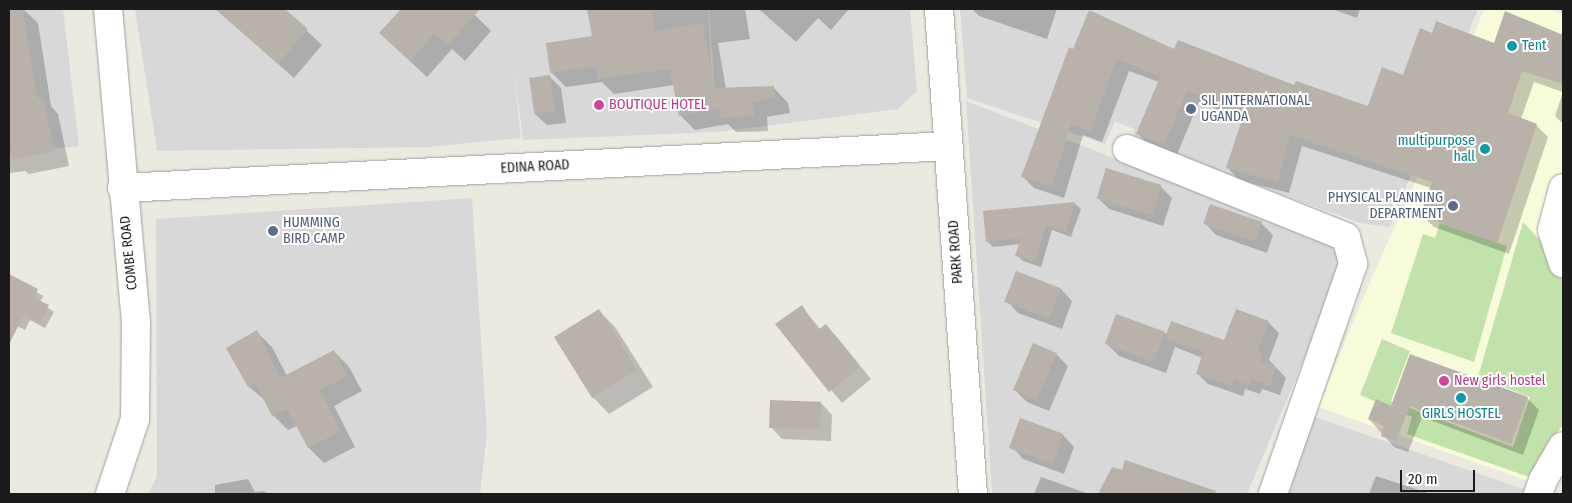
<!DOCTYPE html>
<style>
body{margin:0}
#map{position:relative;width:1572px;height:503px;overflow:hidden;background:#ece9e1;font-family:"Fira Sans Condensed",sans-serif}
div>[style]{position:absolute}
.residential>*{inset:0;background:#d9d8d8}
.education>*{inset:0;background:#f8fbda}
.grass>*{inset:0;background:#c1e2aa}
.shadow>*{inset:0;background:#0003}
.building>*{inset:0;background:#b8b2ab;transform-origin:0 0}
.roads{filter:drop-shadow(0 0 1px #9f9f9f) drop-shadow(0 0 1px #9f9f9f)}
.minor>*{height:28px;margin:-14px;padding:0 14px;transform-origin:14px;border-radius:14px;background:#fff}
.dots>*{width:14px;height:14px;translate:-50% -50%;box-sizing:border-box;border:2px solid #fff;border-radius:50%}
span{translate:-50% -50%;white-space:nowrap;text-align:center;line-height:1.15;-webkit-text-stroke:4px #fff;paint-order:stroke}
.culture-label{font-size:14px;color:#0d838f}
.left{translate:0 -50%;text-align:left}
.right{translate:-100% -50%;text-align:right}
.service-label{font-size:14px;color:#4e5e75}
.hotel-label{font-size:14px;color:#b23c85}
.street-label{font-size:14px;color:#1b1b1b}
.frame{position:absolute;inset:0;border:10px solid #1b1b1b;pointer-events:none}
.scale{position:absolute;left:1400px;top:470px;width:75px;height:22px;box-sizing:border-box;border:2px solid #1b1b1b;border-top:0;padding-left:6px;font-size:15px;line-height:18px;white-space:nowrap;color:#1b1b1b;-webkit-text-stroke:4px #fff;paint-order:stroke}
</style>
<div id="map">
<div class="residential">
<i style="clip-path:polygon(9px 9px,63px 9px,79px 146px,9px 154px)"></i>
<i style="clip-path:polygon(135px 9px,708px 9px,712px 82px,715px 95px,709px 9px,910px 9px,917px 91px,898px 109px,718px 132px,523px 140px,514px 70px,521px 138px,429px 147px,157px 151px)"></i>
<i style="clip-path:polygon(960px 9px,1478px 9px,1390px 227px,1360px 223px,1134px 141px,1134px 129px,1115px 121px,1105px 144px,967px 98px)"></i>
<i style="clip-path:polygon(966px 101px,1336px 243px,1344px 264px,1247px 494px,992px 494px)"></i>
<i style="clip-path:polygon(472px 198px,487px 434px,480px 494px,148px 494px,157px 477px,156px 219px)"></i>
<i style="clip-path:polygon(1312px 416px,1526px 490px,1525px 494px,1285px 494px)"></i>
</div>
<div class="education">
<i style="clip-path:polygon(1484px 9px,1548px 9px,1563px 14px,1563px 429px,1531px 482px,1318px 407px,1372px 277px,1428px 153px)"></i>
</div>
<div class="grass">
<i style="clip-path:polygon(1523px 222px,1563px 265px,1563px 424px,1529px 477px,1407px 434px,1412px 417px,1360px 395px,1382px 339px,1410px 351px,1391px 401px,1513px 447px,1530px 397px,1478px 377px)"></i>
<i style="clip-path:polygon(1440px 223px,1507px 246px,1474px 362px,1391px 333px,1423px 234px,1435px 238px)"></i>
</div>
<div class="shadow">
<i style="clip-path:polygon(23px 9px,38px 23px,51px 106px,58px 114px,69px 166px,29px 174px,25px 171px,9px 173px,9px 105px,15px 103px,9px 79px,9px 10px)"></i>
<i style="clip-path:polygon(216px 9px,283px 9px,322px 45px,294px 78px)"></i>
<i style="clip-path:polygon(402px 9px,469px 9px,491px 31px,465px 61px,452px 49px,427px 77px,380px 33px)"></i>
<i style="clip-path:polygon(589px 9px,745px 9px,750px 39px,718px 43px,726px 89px,774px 88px,788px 103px,790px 113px,767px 117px,768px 131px,736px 132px,728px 124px,695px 130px,680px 115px,674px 85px,614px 94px,602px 82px,566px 87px,551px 72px,593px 37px)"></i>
<i style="clip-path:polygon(759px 9px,849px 9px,831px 30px,818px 18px,796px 42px)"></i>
<i style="clip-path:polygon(972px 9px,1057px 9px,1047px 39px,979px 16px)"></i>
<i style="clip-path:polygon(1332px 9px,1360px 9px,1357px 18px)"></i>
<i style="clip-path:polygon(1505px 12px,1563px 37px,1563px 124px,1555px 116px,1563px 92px,1534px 82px,1521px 119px,1536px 125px,1548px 137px,1509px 254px,1434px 227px,1422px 215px,1431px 188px,1302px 146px,1289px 193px,1239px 180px,1228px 168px,1243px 119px,1199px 102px,1176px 157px,1149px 145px,1137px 133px,1159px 82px,1129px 71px,1102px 142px,1083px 135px,1064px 198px,1034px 188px,1022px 176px,1074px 50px,1175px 51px,1369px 108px,1403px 77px,1433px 34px,1495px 44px)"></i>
<i style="clip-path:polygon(549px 76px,561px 88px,566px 123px,547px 125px,535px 114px)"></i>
<i style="clip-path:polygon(1160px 186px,1172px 198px,1163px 226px,1109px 209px,1098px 198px)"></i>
<i style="clip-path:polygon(1075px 204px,1081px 209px,1071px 237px,1052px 230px,1041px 267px,1023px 261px,1017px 255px,1020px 244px,993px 247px,987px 241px,984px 212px)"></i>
<i style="clip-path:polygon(1205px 223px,1261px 223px,1273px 235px,1267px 253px,1216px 235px)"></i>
<i style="clip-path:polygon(9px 276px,43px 296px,40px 302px,54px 312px,45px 328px,30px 320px,25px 330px,9px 322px)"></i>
<i style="clip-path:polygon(1061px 289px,1072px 301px,1062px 329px,1018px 313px,1007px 301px)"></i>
<i style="clip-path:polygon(802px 307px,821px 330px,826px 326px,837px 337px,871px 379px,842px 403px,777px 324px)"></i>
<i style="clip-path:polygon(598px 310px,615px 327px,653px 387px,609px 414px,593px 397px)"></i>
<i style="clip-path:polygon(1268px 322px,1279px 333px,1269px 360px,1286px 378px,1280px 395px,1262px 389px,1260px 394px,1245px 389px,1243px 396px,1208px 384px,1198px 374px,1203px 358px,1175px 347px,1166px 373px,1119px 356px,1107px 344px,1164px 333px,1225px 341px)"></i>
<i style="clip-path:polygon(257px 332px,272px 347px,287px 376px,334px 351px,349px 367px,362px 391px,334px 406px,355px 447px,324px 463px,309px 448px,297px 426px,288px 430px,273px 415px,266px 401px,249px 387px,227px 349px)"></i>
<i style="clip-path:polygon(1056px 354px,1068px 366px,1049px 411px,1027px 402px,1015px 390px)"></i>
<i style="clip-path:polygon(1410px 355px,1527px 398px,1539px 410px,1523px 455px,1422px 417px,1408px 452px,1394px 447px,1369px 419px,1392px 407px)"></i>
<i style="clip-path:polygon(821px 403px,832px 415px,831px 441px,782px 439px,771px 427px)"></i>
<i style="clip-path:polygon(1021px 420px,1063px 435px,1074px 447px,1064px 474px,1023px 459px,1012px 447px)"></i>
<i style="clip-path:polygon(1113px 468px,1198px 486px,1207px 494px,1100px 494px)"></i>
<i style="clip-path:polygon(1376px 476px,1431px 494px,1369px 494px)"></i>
<i style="clip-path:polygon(1041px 477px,1089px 494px,1034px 494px)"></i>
<i style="clip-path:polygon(248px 479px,255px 492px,264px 491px,268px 494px,215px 494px,215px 485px)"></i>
</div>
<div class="building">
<i style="clip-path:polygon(9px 9px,23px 9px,37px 98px,43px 97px,54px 151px,12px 160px,9px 140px)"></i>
<i style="clip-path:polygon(215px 9px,285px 9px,308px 29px,278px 64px)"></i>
<i style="clip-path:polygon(401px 9px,480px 9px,448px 45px,434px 34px,410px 61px,379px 33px)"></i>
<i style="clip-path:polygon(587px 9px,652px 9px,655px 31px,703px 23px,714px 88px,774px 86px,775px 98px,753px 102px,754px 116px,720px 118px,720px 108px,679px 116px,670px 69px,598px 79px,596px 66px,550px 73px,546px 43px,592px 36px)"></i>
<i style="clip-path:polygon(1089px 10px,1174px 49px,1178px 40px,1294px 85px,1296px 81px,1368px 106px,1382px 67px,1403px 75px,1420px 28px,1432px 33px,1436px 21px,1494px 43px,1505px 11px,1563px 35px,1563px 84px,1522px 71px,1508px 113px,1537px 124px,1497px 243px,1420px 215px,1432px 182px,1290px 135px,1278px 182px,1226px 168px,1244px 113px,1187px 91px,1164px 145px,1136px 134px,1160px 77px,1117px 59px,1090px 131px,1071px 124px,1052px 186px,1021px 177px,1069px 47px,1073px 49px)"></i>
<i style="left:550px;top:75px;width:36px;height:21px;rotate:82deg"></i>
<i style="left:1106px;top:168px;width:58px;height:32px;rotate:17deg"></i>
<i style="clip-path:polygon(1075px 202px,1065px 232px,1046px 225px,1035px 262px,1015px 256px,1021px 238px,986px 242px,983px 211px)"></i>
<i style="left:1210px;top:204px;width:55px;height:21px;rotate:19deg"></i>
<i style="left:1016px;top:271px;width:48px;height:33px;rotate:21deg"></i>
<i style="clip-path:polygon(9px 274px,38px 289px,34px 298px,49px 305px,39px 324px,24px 315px,9px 344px)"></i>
<i style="clip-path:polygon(802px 305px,818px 330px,826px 324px,860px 367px,829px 392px,775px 324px)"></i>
<i style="left:599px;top:309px;width:72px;height:53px;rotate:58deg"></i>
<i style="clip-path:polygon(1236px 309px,1269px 321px,1258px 351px,1263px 353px,1260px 361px,1276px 367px,1270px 386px,1251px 379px,1249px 385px,1234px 380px,1232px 386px,1196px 374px,1203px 352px,1165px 338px,1171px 321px,1224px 340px)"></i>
<i style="left:1116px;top:314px;width:52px;height:32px;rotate:20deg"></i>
<i style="clip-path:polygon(257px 330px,280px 378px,334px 350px,348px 376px,320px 390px,341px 431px,308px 448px,287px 409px,272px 416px,255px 383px,248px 387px,226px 348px)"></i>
<i style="left:1033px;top:343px;width:26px;height:51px;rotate:23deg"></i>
<i style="clip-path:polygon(1410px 354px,1528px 397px,1511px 444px,1410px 406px,1396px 441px,1381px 436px,1384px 426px,1368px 419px,1376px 399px,1391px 406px)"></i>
<i style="left:770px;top:400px;width:51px;height:28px;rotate:2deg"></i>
<i style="left:1020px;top:418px;width:46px;height:32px;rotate:20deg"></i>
<i style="clip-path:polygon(1125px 460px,1216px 491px,1215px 494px,1098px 494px,1112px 467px,1122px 470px)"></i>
</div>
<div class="roads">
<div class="minor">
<i style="left:108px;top:9px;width:314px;rotate:84.9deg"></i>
<i style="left:136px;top:322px;width:97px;rotate:90.6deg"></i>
<i style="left:135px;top:419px;width:79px;rotate:108.4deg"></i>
<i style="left:939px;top:9px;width:486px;rotate:86deg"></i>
<i style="left:1127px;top:149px;width:236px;rotate:21.9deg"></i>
<i style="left:1346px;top:237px;width:28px;rotate:75deg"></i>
<i style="left:1353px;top:264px;width:244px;rotate:109.2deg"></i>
<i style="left:122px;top:188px;width:827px;rotate:-2.91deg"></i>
<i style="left:1563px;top:188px;width:43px;rotate:104.7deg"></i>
<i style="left:1552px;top:230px;width:35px;rotate:72deg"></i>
<i style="left:1538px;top:494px;width:15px;rotate:-70deg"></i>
<i style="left:1543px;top:480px;width:39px;rotate:-60deg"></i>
</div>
</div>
<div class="dots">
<i style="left:1512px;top:46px;background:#0f9aa8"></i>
<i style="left:599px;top:105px;background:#d1479c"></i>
<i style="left:1191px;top:109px;background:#5c6f8a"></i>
<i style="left:1485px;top:149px;background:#0f9aa8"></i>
<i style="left:1453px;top:206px;background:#5c6f8a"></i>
<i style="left:273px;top:231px;background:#5c6f8a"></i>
<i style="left:1444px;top:381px;background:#d1479c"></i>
<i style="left:1461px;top:398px;background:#0f9aa8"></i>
</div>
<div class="culture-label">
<span class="left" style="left:1522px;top:46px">Tent</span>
<span class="right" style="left:1475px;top:149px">multipurpose<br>hall</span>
<span style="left:1461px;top:414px">GIRLS HOSTEL</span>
</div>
<div class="service-label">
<span class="left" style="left:1201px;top:109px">SIL INTERNATIONAL<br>UGANDA</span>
<span class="right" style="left:1443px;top:206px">PHYSICAL PLANNING<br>DEPARTMENT</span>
<span class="left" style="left:283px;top:231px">HUMMING<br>BIRD CAMP</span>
</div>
<div class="hotel-label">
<span class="left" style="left:609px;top:105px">BOUTIQUE HOTEL</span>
<span class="left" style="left:1454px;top:381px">New girls hostel</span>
</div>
<div class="street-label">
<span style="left:535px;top:167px;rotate:-3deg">EDINA ROAD</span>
<span style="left:956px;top:252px;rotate:-94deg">PARK ROAD</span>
<span style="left:129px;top:253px;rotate:-96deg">COMBE ROAD</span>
</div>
<div class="frame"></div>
<div class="scale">20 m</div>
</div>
